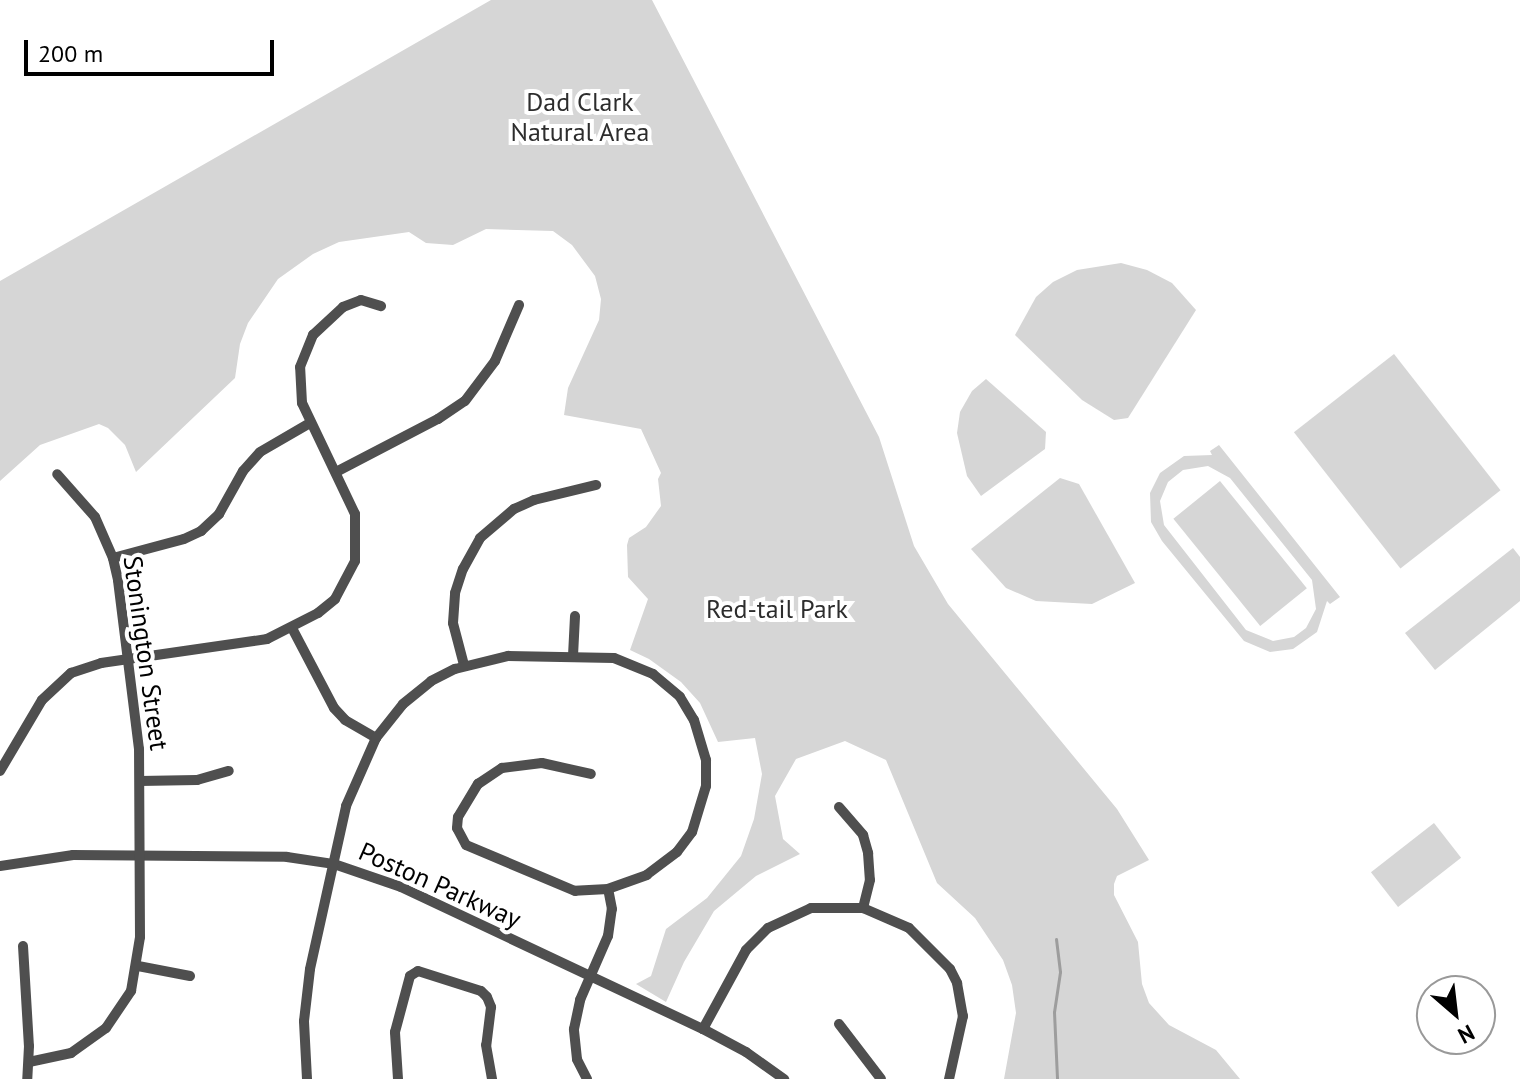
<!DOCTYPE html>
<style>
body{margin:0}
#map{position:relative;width:1520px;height:1079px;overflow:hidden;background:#fff;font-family:"PT Sans",sans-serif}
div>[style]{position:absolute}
.green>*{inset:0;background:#d6d6d6;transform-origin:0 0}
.stream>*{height:3px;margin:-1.5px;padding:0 1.5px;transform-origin:1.5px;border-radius:1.5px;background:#9d9d9d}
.minor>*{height:10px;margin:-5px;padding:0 5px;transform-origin:5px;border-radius:5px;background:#4f4f4f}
span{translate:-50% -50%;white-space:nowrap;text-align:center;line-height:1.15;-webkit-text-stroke:8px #fff;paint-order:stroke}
.park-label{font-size:26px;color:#2d2d2d}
.street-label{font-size:26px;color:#000}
.north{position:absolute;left:1416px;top:975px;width:80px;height:80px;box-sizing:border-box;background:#fff;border:2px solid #999;border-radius:50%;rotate:152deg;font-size:22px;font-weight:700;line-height:32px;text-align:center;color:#000}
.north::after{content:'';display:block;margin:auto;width:28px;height:36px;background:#000;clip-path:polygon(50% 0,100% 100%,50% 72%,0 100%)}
.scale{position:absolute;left:24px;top:40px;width:250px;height:36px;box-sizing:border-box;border:4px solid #000;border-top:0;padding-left:10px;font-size:24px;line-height:28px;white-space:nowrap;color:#000;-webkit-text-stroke:6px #fff;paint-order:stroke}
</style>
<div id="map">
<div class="green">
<i style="clip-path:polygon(491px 0,652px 0,879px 437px,914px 546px,948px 604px,1117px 809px,1149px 860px,1117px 876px,1114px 884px,1114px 895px,1138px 942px,1142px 984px,1149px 1003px,1169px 1025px,1216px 1050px,1240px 1079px,1004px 1079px,1016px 1013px,1012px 985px,1003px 960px,975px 918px,937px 883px,886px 760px,845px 741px,796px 759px,775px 796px,783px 839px,800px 854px,756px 876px,714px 911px,684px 962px,666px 1002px,636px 984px,651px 976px,666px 929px,707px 898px,741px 856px,754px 819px,762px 774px,755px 738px,718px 742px,700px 703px,681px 682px,649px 659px,630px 650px,648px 599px,628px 577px,627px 545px,629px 538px,646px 527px,661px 506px,658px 479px,661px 473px,641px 429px,564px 415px,568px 388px,599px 320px,601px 299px,595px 276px,572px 245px,553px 231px,486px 229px,453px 245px,426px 243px,409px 232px,339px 242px,313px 254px,278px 279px,248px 323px,240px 344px,235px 378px,136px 472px,125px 445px,108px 428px,99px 424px,40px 445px,0 481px,0 281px)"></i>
<i style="clip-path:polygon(1121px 263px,1147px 270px,1172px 283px,1196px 310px,1128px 418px,1114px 420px,1082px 400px,1015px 335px,1036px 297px,1053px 282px,1077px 270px)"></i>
<i style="left:1394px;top:354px;width:173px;height:127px;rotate:52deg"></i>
<i style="clip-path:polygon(986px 379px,1046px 432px,1045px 449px,981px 496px,967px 476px,957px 433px,960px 412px,972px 391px)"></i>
<i style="clip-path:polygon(evenodd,1219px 445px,1340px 597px,1330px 604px,1327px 601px,1317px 632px,1293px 649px,1270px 652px,1244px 641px,1162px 541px,1151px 522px,1150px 493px,1160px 473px,1184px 456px,1212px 455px,1210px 451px,1219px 445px,1208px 466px,1230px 478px,1312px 580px,1316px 609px,1306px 628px,1294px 637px,1273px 641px,1246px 630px,1164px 525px,1160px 501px,1168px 482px,1183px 470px,1208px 466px)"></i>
<i style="clip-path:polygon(1060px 478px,1079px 484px,1135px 583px,1092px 604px,1036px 601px,1006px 588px,971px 549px)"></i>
<i style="left:1220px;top:481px;width:138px;height:60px;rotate:51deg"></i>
<i style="clip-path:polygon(1513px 548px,1520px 557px,1520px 601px,1435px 670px,1405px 633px)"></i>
<i style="left:1434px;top:823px;width:44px;height:80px;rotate:52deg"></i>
</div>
<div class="stream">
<i style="left:1056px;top:939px;width:33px;rotate:83deg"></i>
<i style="left:1060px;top:972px;width:40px;rotate:98.5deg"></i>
<i style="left:1054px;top:1012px;width:67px;rotate:87.4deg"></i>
</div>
<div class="minor">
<i style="left:336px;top:472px;width:115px;rotate:-27.5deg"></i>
<i style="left:438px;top:419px;width:32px;rotate:-34deg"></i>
<i style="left:465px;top:401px;width:50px;rotate:-53.1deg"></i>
<i style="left:495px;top:361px;width:61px;rotate:-66.8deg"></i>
<i style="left:113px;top:558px;width:73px;rotate:-15deg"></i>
<i style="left:184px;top:539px;width:19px;rotate:-25deg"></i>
<i style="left:201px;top:531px;width:25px;rotate:-43deg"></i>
<i style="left:219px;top:514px;width:49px;rotate:-60.8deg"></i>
<i style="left:243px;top:471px;width:25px;rotate:-48deg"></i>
<i style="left:260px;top:452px;width:58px;rotate:-30.1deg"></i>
<i style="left:292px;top:628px;width:90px;rotate:62.3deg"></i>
<i style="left:334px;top:708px;width:16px;rotate:47deg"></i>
<i style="left:345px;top:720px;width:36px;rotate:30deg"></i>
<i style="left:573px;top:656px;width:40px;rotate:-87.1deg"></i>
<i style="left:464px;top:665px;width:43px;rotate:-104.7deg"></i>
<i style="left:453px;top:623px;width:30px;rotate:-86deg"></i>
<i style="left:455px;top:593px;width:25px;rotate:-72deg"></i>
<i style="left:463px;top:569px;width:35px;rotate:-61deg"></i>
<i style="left:480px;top:538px;width:45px;rotate:-40.5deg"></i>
<i style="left:514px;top:509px;width:22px;rotate:-24deg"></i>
<i style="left:534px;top:500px;width:64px;rotate:-13.6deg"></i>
<i style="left:0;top:771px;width:82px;rotate:-59.4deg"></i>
<i style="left:42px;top:700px;width:40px;rotate:-43deg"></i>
<i style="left:71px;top:673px;width:32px;rotate:-18deg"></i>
<i style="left:101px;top:663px;width:168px;rotate:-8.2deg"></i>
<i style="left:267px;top:639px;width:57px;rotate:-27deg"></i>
<i style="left:318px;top:613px;width:22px;rotate:-39deg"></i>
<i style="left:335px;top:599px;width:43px;rotate:-62.2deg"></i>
<i style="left:355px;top:561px;width:47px;rotate:-90deg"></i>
<i style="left:355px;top:514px;width:123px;rotate:-115.5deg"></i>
<i style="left:302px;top:403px;width:36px;rotate:-93deg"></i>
<i style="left:300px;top:367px;width:35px;rotate:-68deg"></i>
<i style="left:313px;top:335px;width:41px;rotate:-43deg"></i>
<i style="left:343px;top:307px;width:19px;rotate:-21deg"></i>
<i style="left:361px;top:300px;width:21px;rotate:17deg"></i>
<i style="left:140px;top:781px;width:57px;rotate:-1deg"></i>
<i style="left:197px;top:780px;width:33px;rotate:-16deg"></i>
<i style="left:839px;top:807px;width:37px;rotate:49deg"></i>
<i style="left:863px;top:835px;width:19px;rotate:74deg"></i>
<i style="left:868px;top:853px;width:27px;rotate:86deg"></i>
<i style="left:870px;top:880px;width:29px;rotate:104deg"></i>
<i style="left:0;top:866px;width:74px;rotate:-8.6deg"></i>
<i style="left:73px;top:855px;width:214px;rotate:0.5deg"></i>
<i style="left:287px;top:857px;width:48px;rotate:8.5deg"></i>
<i style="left:334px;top:864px;width:71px;rotate:18.9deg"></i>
<i style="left:401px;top:887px;width:334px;rotate:25.2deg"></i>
<i style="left:703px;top:1029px;width:49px;rotate:28.1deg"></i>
<i style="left:746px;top:1052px;width:47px;rotate:35.4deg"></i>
<i style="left:23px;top:946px;width:100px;rotate:86.6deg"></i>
<i style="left:29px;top:1046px;width:33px;rotate:93deg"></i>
<i style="left:138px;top:966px;width:53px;rotate:10.9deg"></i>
<i style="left:839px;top:1024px;width:69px;rotate:52.6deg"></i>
<i style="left:703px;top:1029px;width:90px;rotate:-61.4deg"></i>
<i style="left:746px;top:950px;width:31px;rotate:-45deg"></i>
<i style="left:768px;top:928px;width:47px;rotate:-24.9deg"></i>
<i style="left:811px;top:908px;width:52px"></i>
<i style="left:863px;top:908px;width:50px;rotate:23.5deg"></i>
<i style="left:909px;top:928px;width:58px;rotate:45deg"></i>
<i style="left:950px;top:969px;width:16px;rotate:63deg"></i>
<i style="left:957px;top:983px;width:34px;rotate:80deg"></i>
<i style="left:963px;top:1016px;width:65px;rotate:102.5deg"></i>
<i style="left:29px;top:1062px;width:43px;rotate:-12.1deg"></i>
<i style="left:71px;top:1053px;width:43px;rotate:-35.5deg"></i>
<i style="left:106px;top:1028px;width:45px;rotate:-56deg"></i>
<i style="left:131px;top:991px;width:55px;rotate:-80.5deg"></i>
<i style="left:140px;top:937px;width:188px;rotate:-90.3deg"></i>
<i style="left:139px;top:749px;width:170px;rotate:-97.1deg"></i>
<i style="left:118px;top:580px;width:23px;rotate:-103deg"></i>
<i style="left:113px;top:558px;width:45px;rotate:-113.7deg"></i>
<i style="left:95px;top:517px;width:57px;rotate:-131.5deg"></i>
<i style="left:307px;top:1079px;width:58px;rotate:-93deg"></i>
<i style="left:304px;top:1021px;width:52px;rotate:-83.4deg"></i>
<i style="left:310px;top:969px;width:167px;rotate:-77.5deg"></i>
<i style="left:346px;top:806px;width:74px;rotate:-66.2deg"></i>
<i style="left:376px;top:738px;width:43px;rotate:-51.5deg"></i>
<i style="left:403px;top:704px;width:36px;rotate:-39deg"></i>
<i style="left:431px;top:681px;width:27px;rotate:-27deg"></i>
<i style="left:455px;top:669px;width:55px;rotate:-13.8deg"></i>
<i style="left:508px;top:656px;width:106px;rotate:1.1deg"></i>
<i style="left:614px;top:658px;width:42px;rotate:22.3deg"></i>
<i style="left:653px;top:674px;width:35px;rotate:40deg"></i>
<i style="left:680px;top:697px;width:27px;rotate:59deg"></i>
<i style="left:694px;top:720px;width:42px;rotate:73.3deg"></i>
<i style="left:706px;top:760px;width:26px;rotate:90deg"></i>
<i style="left:706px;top:786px;width:48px;rotate:106.9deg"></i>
<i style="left:692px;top:832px;width:25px;rotate:127deg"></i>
<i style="left:677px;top:852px;width:38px;rotate:143deg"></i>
<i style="left:647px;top:875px;width:41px;rotate:160.3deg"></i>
<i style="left:608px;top:889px;width:33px;rotate:177deg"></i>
<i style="left:575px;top:891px;width:118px;rotate:-157.1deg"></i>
<i style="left:466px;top:845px;width:19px;rotate:-118deg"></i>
<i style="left:457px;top:828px;width:11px;rotate:-85deg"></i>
<i style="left:458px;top:817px;width:39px;rotate:-59deg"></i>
<i style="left:478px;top:784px;width:29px;rotate:-34deg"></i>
<i style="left:502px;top:768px;width:40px;rotate:-7.1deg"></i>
<i style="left:542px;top:763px;width:50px;rotate:12.7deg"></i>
<i style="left:398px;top:1079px;width:47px;rotate:-93.7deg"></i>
<i style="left:395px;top:1032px;width:58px;rotate:-75deg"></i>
<i style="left:410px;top:976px;width:9px;rotate:-32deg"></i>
<i style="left:418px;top:971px;width:66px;rotate:17.6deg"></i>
<i style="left:481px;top:991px;width:8px;rotate:45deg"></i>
<i style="left:487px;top:997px;width:11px;rotate:68deg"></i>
<i style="left:491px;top:1007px;width:38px;rotate:97deg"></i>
<i style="left:486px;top:1045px;width:35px;rotate:80deg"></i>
<i style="left:587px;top:1079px;width:22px;rotate:-117deg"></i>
<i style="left:577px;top:1059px;width:30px;rotate:-96deg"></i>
<i style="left:574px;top:1029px;width:30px;rotate:-78deg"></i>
<i style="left:580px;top:1000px;width:70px;rotate:-66.4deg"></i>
<i style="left:608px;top:936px;width:27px;rotate:-82deg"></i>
<i style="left:612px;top:909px;width:20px;rotate:-101deg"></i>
</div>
<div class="park-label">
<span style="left:580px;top:117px">Dad Clark<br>Natural Area</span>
<span style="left:777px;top:609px">Red-tail Park</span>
</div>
<div class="street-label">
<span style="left:146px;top:653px;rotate:82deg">Stonington Street</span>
<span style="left:440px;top:885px;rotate:24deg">Poston Parkway</span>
</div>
<div class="north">N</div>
<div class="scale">200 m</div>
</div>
